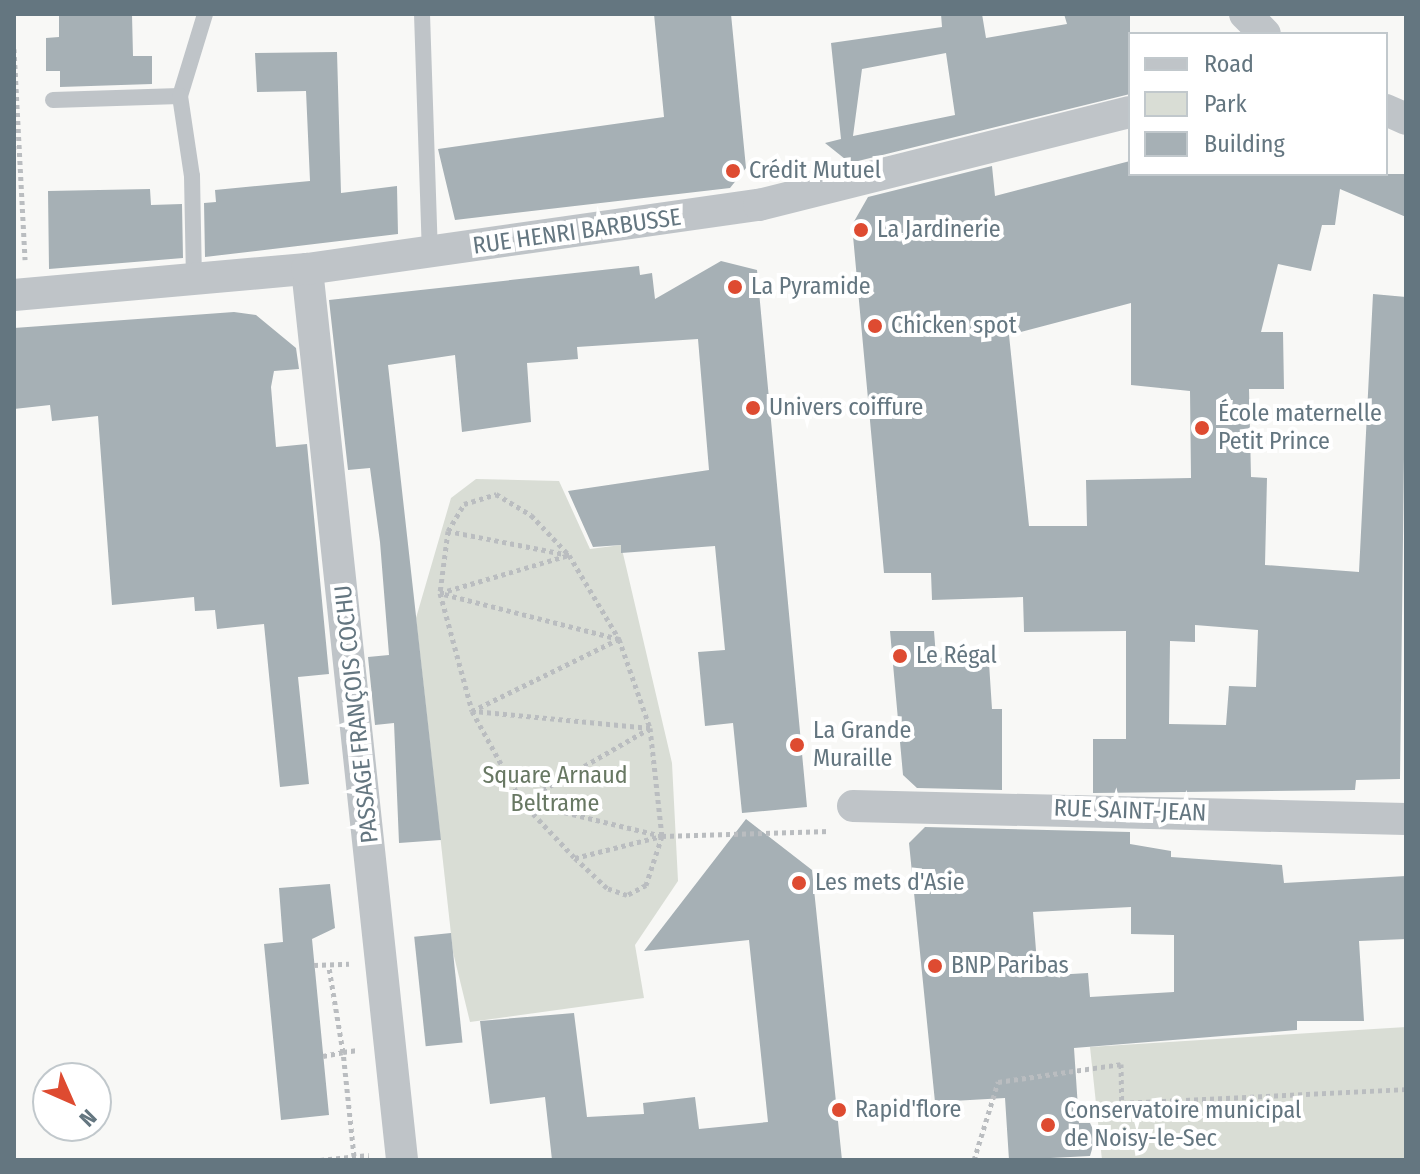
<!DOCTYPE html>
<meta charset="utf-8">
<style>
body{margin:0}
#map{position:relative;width:1420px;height:1174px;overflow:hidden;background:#f8f8f6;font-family:"Fira Sans Condensed",sans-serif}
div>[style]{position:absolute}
.green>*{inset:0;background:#d9ddd5}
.building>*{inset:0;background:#a6b0b5;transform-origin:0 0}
.path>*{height:5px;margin-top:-2.5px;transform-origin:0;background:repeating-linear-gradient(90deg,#babdc0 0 4px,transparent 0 8px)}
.lane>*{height:16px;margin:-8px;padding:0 8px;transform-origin:8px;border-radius:8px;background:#bfc4c8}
.street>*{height:32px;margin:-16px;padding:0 16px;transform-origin:16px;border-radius:16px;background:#bfc4c8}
.dots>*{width:22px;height:22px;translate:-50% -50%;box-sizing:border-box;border:4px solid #fff;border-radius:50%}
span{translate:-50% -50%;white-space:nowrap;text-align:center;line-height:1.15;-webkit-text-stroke:8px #fff;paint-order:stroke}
.poi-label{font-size:24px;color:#647680}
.left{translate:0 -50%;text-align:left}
.street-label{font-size:24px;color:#647680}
.park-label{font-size:24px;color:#687863}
.frame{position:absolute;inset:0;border:16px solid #647680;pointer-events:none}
.legend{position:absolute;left:1128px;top:32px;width:260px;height:144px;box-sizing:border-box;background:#fff;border:2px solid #c1c8cc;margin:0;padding:10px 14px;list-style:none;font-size:24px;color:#647680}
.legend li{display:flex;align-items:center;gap:16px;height:40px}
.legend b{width:40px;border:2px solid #c1c8cc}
.north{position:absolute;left:32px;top:1062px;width:80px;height:80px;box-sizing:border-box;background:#fff;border:2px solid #c1c8cc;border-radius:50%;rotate:135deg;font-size:22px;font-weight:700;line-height:32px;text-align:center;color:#647680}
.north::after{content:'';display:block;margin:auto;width:28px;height:36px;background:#de4b31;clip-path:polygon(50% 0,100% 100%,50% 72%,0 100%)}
</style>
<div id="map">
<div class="green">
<i style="clip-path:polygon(476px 479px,559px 481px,590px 549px,621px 545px,672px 763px,678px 881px,635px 945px,644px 998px,470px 1022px,453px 952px,416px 618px,451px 498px)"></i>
<i style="clip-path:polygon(1406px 1027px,1406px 1160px,1102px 1160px,1090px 1047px)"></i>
</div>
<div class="building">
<i style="clip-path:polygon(59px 14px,132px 14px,133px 56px,152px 56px,152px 84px,60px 87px,60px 71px,46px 71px,46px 38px,59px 37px)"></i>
<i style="clip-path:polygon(654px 14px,731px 14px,746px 168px,730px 188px,455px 220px,438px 149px,664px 117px)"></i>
<i style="clip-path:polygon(evenodd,941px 14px,982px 14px,986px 38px,1067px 24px,1064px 14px,1130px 14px,1130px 94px,850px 163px,825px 143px,841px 139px,831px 43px,942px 27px,941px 14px,946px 53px,955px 115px,853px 136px,862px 69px,946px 53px)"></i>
<i style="clip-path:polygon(337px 52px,341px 193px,397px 186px,398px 234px,205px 257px,204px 203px,216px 202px,215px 190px,310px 181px,306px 91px,257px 92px,255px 53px)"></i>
<i style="clip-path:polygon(evenodd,1130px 161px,1130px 174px,1406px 174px,1406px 217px,1340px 189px,1335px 225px,1322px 225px,1311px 271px,1278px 264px,1261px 332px,1283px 332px,1284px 389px,1249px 389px,1251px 477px,1267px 478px,1265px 565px,1359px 572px,1373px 294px,1406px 297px,1400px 779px,1356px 780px,1355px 790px,1093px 793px,1093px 739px,1126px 739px,1126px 631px,1024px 632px,1023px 597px,932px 600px,931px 573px,884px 573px,852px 225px,868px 197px,992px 166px,995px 196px,1130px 161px,1131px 303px,1131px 385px,1190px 391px,1191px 478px,1086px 480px,1087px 526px,1029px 526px,1009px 335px,1131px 303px,1130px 161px,1195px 625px,1258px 630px,1256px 687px,1229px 686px,1226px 725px,1169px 724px,1170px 641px,1195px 642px,1195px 625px)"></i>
<i style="clip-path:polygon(150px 189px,151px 205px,182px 204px,183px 258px,49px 269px,48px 191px)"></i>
<i style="clip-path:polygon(721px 261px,757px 270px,807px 807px,742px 813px,733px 723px,705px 726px,698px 652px,725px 650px,715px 546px,621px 553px,621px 545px,593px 547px,568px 491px,709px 470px,698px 339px,577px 347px,578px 359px,527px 363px,531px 422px,462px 432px,455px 355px,388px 365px,441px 840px,399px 843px,394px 723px,375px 725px,368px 657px,389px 655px,380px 542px,370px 468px,348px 470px,329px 300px,639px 266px,640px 275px,652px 273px,655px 299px)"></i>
<i style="clip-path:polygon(234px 312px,256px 315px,296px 348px,299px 369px,274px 371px,271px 387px,276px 447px,307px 444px,329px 674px,298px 677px,309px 784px,280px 787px,264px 624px,217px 629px,215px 610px,195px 611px,194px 597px,112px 605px,98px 416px,52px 421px,50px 405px,14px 409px,14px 328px)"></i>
<i style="clip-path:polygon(890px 631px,934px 631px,936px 657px,989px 663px,992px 709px,1002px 709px,1002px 790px,917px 788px,903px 775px)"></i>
<i style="clip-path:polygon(746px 819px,812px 870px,842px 1160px,552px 1160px,545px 1097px,490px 1104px,480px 1021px,574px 1013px,587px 1117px,644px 1114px,643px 1103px,695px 1097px,699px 1129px,768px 1122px,749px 940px,644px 951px)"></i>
<i style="clip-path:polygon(evenodd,925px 827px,1130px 832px,1130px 844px,1171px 851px,1171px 857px,1282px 865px,1284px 883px,1406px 876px,1406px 939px,1359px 941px,1364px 1021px,1297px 1021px,1297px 1030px,1074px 1048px,1079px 1123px,1090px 1123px,1096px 1136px,1090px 1156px,1009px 1160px,1005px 1098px,935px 1102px,909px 843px,925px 827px,1131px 907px,1131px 934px,1174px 935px,1174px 992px,1090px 997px,1088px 973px,1038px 976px,1033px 912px,1131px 907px)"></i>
<i style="clip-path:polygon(330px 884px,335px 928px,312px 939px,329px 1115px,281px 1120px,264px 944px,283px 942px,279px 888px)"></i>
<i style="left:451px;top:933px;width:110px;height:37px;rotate:84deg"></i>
</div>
<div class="path">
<i style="left:14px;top:49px;width:211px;rotate:87deg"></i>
<i style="left:448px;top:531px;width:63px;rotate:97.4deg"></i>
<i style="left:440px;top:593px;width:122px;rotate:74.8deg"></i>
<i style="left:472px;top:711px;width:104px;rotate:61.2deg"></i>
<i style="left:522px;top:802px;width:77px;rotate:46.6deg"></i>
<i style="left:569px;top:555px;width:123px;rotate:-168.8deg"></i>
<i style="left:448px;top:531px;width:31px;rotate:-59deg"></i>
<i style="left:464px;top:504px;width:34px;rotate:-17deg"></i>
<i style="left:496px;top:494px;width:41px;rotate:31deg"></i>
<i style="left:531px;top:515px;width:55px;rotate:46.5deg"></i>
<i style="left:569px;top:555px;width:98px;rotate:59.2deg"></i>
<i style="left:619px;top:639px;width:185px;rotate:-165.6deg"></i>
<i style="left:440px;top:593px;width:134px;rotate:-16.4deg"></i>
<i style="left:619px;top:639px;width:94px;rotate:70.8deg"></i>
<i style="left:650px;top:728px;width:179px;rotate:-174.5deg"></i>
<i style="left:472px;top:711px;width:164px;rotate:-26.1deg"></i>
<i style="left:650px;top:728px;width:109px;rotate:83.7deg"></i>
<i style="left:662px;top:836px;width:144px;rotate:-166.3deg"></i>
<i style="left:522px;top:802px;width:148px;rotate:-30deg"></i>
<i style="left:662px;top:836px;width:52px;rotate:108.1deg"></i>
<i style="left:646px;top:885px;width:21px;rotate:152deg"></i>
<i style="left:627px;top:895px;width:21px;rotate:-161deg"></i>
<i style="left:607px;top:888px;width:44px;rotate:-136.8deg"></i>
<i style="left:575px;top:858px;width:90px;rotate:-14.2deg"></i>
<i style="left:662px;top:836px;width:168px;rotate:-1.7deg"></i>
<i style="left:314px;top:965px;width:35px;rotate:-2deg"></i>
<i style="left:323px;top:1056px;width:20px;rotate:-11deg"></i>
<i style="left:343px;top:1052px;width:86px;rotate:-99.4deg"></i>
<i style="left:354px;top:1156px;width:105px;rotate:-96deg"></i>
<i style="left:343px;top:1052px;width:15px;rotate:-8deg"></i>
<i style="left:320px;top:1160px;width:49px;rotate:-5.8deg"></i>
<i style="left:974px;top:1160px;width:82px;rotate:-72.9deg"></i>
<i style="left:998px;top:1082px;width:124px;rotate:-8.3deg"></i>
<i style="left:1121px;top:1064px;width:39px;rotate:89deg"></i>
<i style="left:1122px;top:1103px;width:284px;rotate:-2.8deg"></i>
</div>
<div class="lane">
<i style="left:422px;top:14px;width:240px;rotate:88.1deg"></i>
<i style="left:180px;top:96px;width:86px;rotate:-73deg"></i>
<i style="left:53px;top:100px;width:127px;rotate:-1.8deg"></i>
<i style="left:180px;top:96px;width:81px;rotate:81.5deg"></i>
<i style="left:192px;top:176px;width:106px;rotate:88.9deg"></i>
</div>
<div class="street">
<i style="left:1245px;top:14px;width:28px;rotate:45deg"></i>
<i style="left:1386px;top:110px;width:22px;rotate:24deg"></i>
<i style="left:307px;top:269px;width:896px;rotate:83.91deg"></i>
<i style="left:14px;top:295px;width:294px;rotate:-5.1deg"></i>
<i style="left:307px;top:269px;width:457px;rotate:-8.1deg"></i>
<i style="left:759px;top:205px;width:382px;rotate:-14.1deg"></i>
<i style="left:853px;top:806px;width:553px;rotate:1.35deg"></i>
</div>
<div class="dots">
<i style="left:733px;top:171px;background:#de4b31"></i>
<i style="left:861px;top:230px;background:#de4b31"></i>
<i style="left:735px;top:287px;background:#de4b31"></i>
<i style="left:875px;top:326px;background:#de4b31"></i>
<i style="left:753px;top:408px;background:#de4b31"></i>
<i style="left:1202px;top:428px;background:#de4b31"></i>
<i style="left:900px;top:656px;background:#de4b31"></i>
<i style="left:797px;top:745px;background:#de4b31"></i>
<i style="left:799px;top:883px;background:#de4b31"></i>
<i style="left:935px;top:966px;background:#de4b31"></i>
<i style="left:839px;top:1110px;background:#de4b31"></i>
<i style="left:1048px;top:1125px;background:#de4b31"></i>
</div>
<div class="poi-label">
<span class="left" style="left:749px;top:171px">Crédit Mutuel</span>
<span class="left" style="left:877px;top:230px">La Jardinerie</span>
<span class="left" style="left:751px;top:287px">La Pyramide</span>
<span class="left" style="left:891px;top:326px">Chicken spot</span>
<span class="left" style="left:769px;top:408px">Univers coiffure</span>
<span class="left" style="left:1218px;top:428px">École maternelle<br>Petit Prince</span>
<span class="left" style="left:916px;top:656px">Le Régal</span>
<span class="left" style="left:813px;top:745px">La Grande<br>Muraille</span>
<span class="left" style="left:815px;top:883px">Les mets d'Asie</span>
<span class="left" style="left:951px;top:966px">BNP Paribas</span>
<span class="left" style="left:855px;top:1110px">Rapid'flore</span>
<span class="left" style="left:1064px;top:1125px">Conservatoire municipal<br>de Noisy-le-Sec</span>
</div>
<div class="street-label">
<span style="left:577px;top:232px;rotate:-8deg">RUE HENRI BARBUSSE</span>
<span style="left:357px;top:714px;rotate:-96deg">PASSAGE FRANÇOIS COCHU</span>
<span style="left:1130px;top:811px;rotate:2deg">RUE SAINT-JEAN</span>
</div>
<div class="park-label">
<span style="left:555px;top:790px">Square Arnaud<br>Beltrame</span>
</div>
<div class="frame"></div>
<ul class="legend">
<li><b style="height:10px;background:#bfc4c8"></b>Road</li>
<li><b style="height:22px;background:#d9ddd5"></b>Park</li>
<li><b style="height:22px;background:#a6b0b5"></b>Building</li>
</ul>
<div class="north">N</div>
</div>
